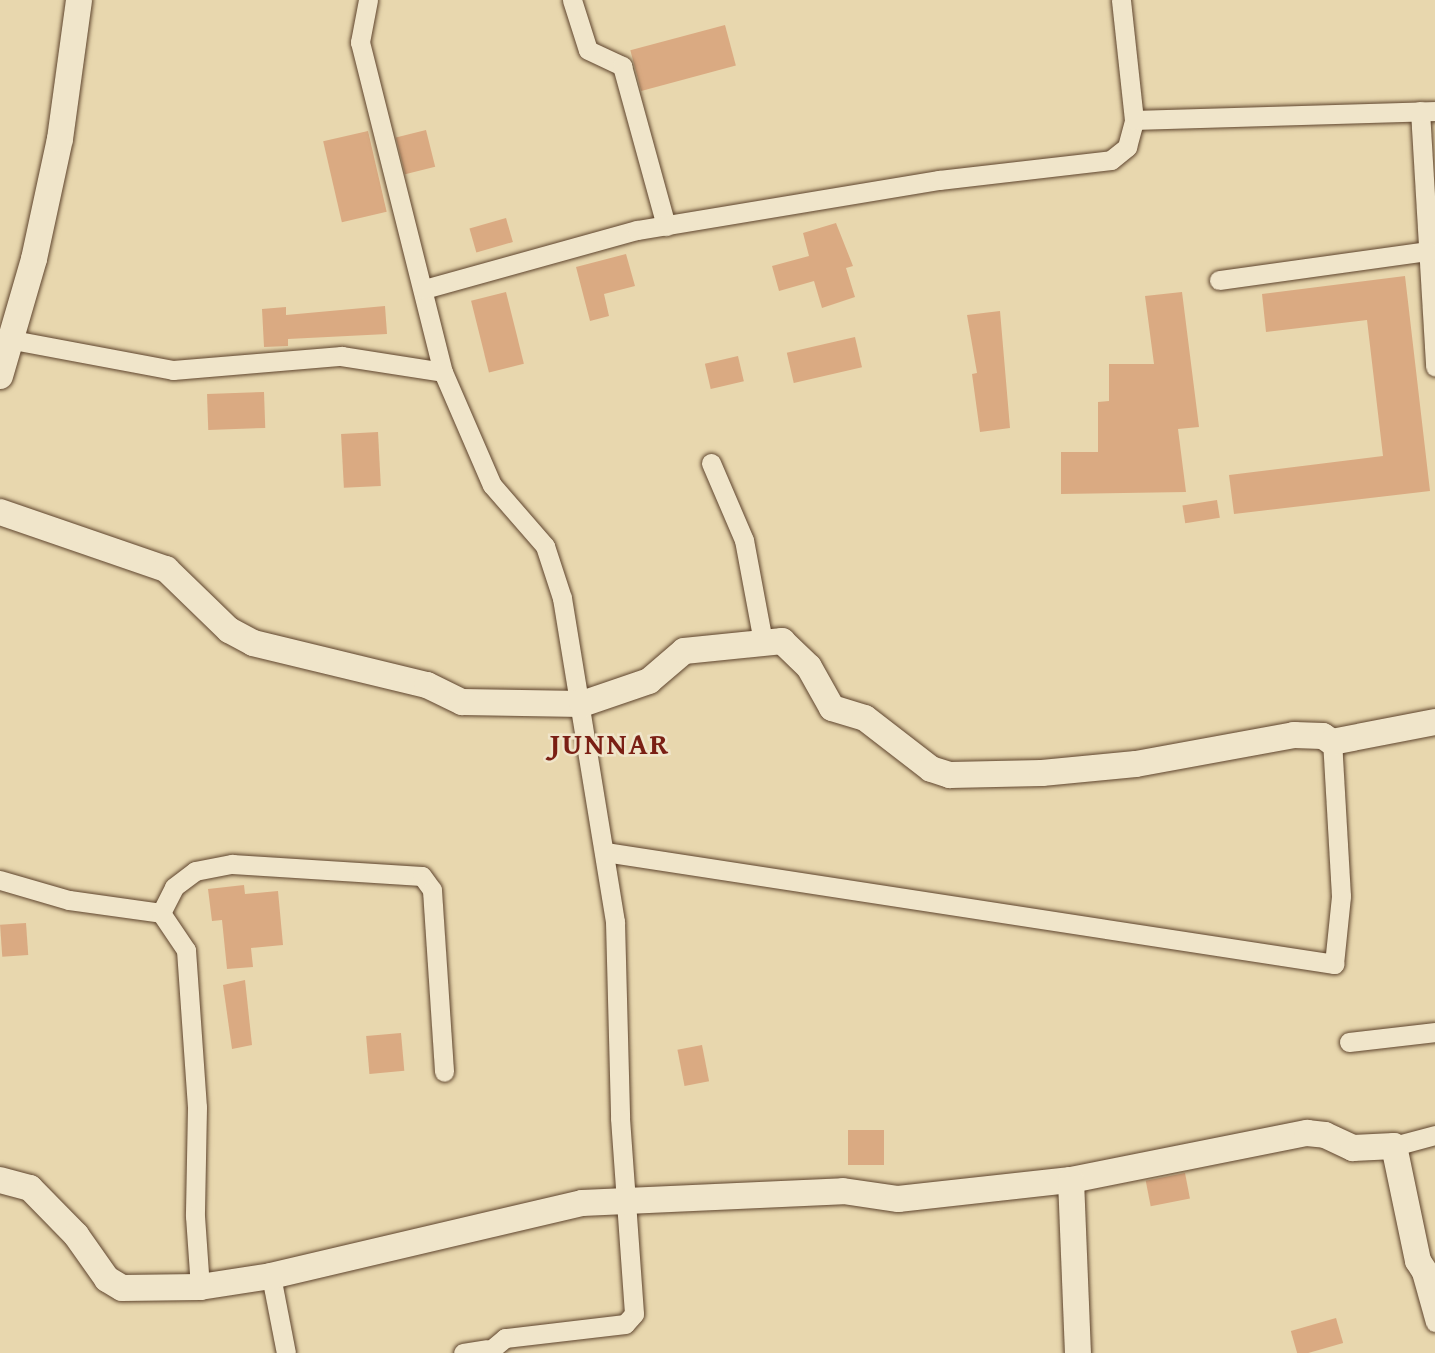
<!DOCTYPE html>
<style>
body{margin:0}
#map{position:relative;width:1435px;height:1353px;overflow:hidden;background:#e8d7ae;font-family:"Gentium Book Plus",serif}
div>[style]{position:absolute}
.building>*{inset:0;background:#daaa82;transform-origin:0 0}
.roads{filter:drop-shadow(0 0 2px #5e442d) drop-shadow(0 0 2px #5e442d)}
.street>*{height:19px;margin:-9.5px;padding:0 9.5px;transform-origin:9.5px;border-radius:9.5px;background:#f0e5ca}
.secondary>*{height:26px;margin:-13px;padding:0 13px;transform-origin:13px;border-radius:13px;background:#f0e5ca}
span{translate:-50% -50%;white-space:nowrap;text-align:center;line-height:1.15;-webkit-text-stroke:5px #f0e5ca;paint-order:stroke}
.district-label{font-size:30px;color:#7a1f14;font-weight:700;letter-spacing:2px}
</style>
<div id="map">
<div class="building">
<i style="left:725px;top:25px;width:42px;height:98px;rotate:75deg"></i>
<i style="left:426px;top:130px;width:38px;height:31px;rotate:76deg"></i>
<i style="left:368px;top:131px;width:83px;height:46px;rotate:77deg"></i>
<i style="left:506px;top:218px;width:25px;height:38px;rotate:74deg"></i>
<i style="clip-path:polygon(836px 223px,853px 266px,846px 268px,855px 297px,822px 308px,814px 281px,779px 291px,772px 266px,809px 256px,803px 233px)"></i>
<i style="clip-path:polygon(626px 254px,635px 286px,604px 294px,609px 316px,590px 321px,576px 267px)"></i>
<i style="clip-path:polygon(1405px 276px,1430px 491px,1234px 514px,1229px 475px,1383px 456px,1367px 320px,1266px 332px,1262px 294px)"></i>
<i style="left:506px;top:292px;width:74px;height:36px;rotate:76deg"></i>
<i style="clip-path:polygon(1182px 292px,1199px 427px,1178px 429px,1186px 492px,1061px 494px,1061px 452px,1098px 452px,1098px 402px,1109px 401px,1109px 364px,1154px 364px,1145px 296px)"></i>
<i style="clip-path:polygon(385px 306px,387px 334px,288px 339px,288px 346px,264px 347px,262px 309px,286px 307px,286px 315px)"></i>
<i style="clip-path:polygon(1000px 311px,1010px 428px,980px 432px,972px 374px,977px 373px,967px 315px)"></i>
<i style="left:855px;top:337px;width:31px;height:70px;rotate:77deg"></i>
<i style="left:738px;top:356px;width:26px;height:34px;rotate:77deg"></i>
<i style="left:264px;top:392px;width:36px;height:57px;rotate:88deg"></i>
<i style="left:378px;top:432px;width:54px;height:37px;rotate:87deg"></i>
<i style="left:1217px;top:500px;width:18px;height:35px;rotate:81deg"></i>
<i style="clip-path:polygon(244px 885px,245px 894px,278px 891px,283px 945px,251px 948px,253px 967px,227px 969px,222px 920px,212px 921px,208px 889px)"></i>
<i style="left:26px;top:923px;width:32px;height:26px;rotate:86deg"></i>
<i style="clip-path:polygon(245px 980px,252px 1045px,232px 1049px,223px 985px)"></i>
<i style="left:401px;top:1033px;width:38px;height:35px;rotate:85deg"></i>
<i style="left:702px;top:1045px;width:37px;height:25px;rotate:79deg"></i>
<i style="left:848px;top:1130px;width:36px;height:35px"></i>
<i style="left:1185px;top:1173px;width:26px;height:40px;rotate:79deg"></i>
<i style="left:1336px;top:1318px;width:26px;height:47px;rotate:74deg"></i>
</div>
<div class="roads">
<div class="street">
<i style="left:368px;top:0;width:43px;rotate:100.8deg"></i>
<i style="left:360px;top:42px;width:340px;rotate:75.9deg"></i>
<i style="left:443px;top:372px;width:123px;rotate:66.6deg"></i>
<i style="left:492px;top:485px;width:81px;rotate:49deg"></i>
<i style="left:545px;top:546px;width:55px;rotate:71.9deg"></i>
<i style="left:562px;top:598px;width:328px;rotate:80.7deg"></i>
<i style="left:615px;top:922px;width:196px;rotate:88.5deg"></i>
<i style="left:620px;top:1118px;width:196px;rotate:85.9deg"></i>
<i style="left:634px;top:1314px;width:13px;rotate:132deg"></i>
<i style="left:625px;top:1324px;width:121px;rotate:173.3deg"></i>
<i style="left:505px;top:1338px;width:23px;rotate:140deg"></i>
<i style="left:572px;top:0;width:52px;rotate:72.3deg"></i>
<i style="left:588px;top:50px;width:38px;rotate:25deg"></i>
<i style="left:622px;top:66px;width:166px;rotate:74.6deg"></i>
<i style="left:1420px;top:111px;width:256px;rotate:86.6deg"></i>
<i style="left:1134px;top:120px;width:301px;rotate:-1.7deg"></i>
<i style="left:1219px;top:280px;width:211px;rotate:-7.9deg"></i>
<i style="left:424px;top:289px;width:221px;rotate:-15.5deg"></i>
<i style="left:637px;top:230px;width:306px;rotate:-9.4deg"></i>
<i style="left:939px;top:180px;width:173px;rotate:-6.6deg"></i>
<i style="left:1111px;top:160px;width:21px;rotate:-39deg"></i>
<i style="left:1127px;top:147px;width:28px;rotate:-75deg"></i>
<i style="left:1134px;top:120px;width:121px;rotate:-96.2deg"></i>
<i style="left:13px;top:340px;width:163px;rotate:10.6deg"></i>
<i style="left:173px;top:370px;width:169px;rotate:-4.8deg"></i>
<i style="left:341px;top:356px;width:103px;rotate:8.9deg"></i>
<i style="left:711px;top:463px;width:84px;rotate:66.8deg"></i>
<i style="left:744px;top:540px;width:104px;rotate:79.4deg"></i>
<i style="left:605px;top:852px;width:738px;rotate:8.73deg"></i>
<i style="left:1334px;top:964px;width:68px;rotate:-84.1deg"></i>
<i style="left:1341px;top:896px;width:154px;rotate:-93.3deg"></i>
<i style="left:0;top:880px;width:72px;rotate:16.2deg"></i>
<i style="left:69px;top:900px;width:93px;rotate:8deg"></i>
<i style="left:161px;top:913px;width:45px;rotate:56deg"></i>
<i style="left:186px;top:950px;width:157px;rotate:86deg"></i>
<i style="left:197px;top:1107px;width:109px;rotate:91.1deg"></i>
<i style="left:195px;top:1216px;width:71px;rotate:86deg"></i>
<i style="left:161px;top:913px;width:29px;rotate:-63deg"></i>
<i style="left:174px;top:887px;width:26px;rotate:-37deg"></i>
<i style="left:195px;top:871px;width:38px;rotate:-11deg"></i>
<i style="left:232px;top:864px;width:190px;rotate:3.6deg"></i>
<i style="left:422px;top:876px;width:17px;rotate:54deg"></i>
<i style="left:432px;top:890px;width:182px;rotate:86.2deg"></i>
<i style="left:1349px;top:1042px;width:87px;rotate:-6.6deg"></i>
<i style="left:1394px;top:1146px;width:42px;rotate:-15deg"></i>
<i style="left:1421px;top:1272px;width:52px;rotate:74.4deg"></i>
<i style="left:271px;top:1276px;width:78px;rotate:79deg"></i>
<i style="left:463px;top:1353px;width:24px;rotate:-9deg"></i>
</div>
<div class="secondary">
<i style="left:0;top:376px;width:122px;rotate:-73.8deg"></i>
<i style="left:34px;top:259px;width:123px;rotate:-77.8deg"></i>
<i style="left:60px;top:139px;width:140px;rotate:-82.2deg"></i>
<i style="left:0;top:512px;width:176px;rotate:19deg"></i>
<i style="left:166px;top:569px;width:88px;rotate:44.1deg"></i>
<i style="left:229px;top:630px;width:27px;rotate:28deg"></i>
<i style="left:253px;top:643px;width:179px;rotate:13.6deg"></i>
<i style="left:427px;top:685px;width:39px;rotate:26deg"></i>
<i style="left:462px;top:702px;width:120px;rotate:1deg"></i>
<i style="left:582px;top:704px;width:71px;rotate:-18.9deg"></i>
<i style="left:649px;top:681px;width:46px;rotate:-40.6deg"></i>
<i style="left:684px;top:651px;width:99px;rotate:-5.8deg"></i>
<i style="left:782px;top:641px;width:37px;rotate:44deg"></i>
<i style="left:809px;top:667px;width:47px;rotate:60.7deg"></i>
<i style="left:832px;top:708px;width:34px;rotate:17deg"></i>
<i style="left:865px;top:718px;width:83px;rotate:37.7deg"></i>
<i style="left:931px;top:769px;width:20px;rotate:18deg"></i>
<i style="left:950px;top:775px;width:92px;rotate:-1.2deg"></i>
<i style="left:1042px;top:773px;width:94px;rotate:-5.5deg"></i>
<i style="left:1136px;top:764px;width:161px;rotate:-10.4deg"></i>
<i style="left:1294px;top:735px;width:29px;rotate:2deg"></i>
<i style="left:1323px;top:736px;width:11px;rotate:34deg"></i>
<i style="left:1332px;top:742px;width:105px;rotate:-11deg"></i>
<i style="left:0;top:1180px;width:31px;rotate:15deg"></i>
<i style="left:30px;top:1188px;width:66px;rotate:45.6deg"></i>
<i style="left:76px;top:1235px;width:54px;rotate:54.8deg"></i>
<i style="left:107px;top:1279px;width:17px;rotate:31deg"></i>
<i style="left:122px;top:1288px;width:78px;rotate:-0.7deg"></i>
<i style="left:200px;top:1287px;width:72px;rotate:-8.8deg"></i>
<i style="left:271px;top:1276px;width:319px;rotate:-13.2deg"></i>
<i style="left:582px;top:1203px;width:261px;rotate:-2.6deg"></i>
<i style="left:843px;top:1191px;width:56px;rotate:8.3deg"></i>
<i style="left:898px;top:1199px;width:174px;rotate:-6.3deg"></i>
<i style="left:1071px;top:1180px;width:241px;rotate:-11.3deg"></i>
<i style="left:1307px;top:1133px;width:18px;rotate:6deg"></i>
<i style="left:1325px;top:1135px;width:31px;rotate:25deg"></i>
<i style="left:1353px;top:1148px;width:41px;rotate:-2.8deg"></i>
<i style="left:1394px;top:1146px;width:117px;rotate:78.2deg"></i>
<i style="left:1418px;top:1261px;width:31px;rotate:57deg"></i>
<i style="left:1071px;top:1180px;width:173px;rotate:87.7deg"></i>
</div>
</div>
<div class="district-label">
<span style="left:610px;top:743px">JUNNAR</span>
</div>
</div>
